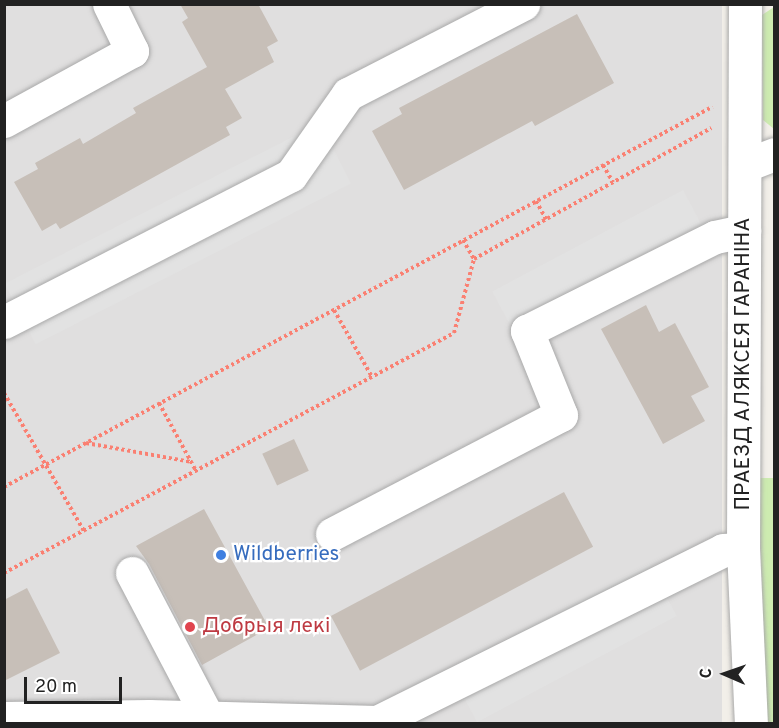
<!DOCTYPE html>
<meta charset="utf-8">
<style>
body{margin:0}
#map{position:relative;width:779px;height:728px;overflow:hidden;background:#f2efe9;font-family:Overpass,sans-serif}
div>[style]{position:absolute}
.residential>*{inset:0;background:#e0dfdf;transform-origin:0 0}
.grass>*{inset:0;background:#cdebb0}
.parking>*{inset:0;background:#e2e2e2;transform-origin:0 0}
.building>*{inset:0;background:#c7bfb8;transform-origin:0 0}
.path>*{height:4px;margin-top:-2px;transform-origin:0;background:repeating-linear-gradient(90deg,#fa8072 0 3px,transparent 0 6px)}
.roads{filter:drop-shadow(0 0 2px #a9a9a9) drop-shadow(0 0 2px #a9a9a9)}
.minor>*{height:33px;margin:-16.5px;padding:0 16.5px;transform-origin:16.5px;border-radius:16.5px;background:#fff}
.dots>*{width:16px;height:16px;translate:-50% -50%;box-sizing:border-box;border:3px solid #fff;border-radius:50%}
span{translate:-50% -50%;white-space:nowrap;text-align:center;line-height:1.15;-webkit-text-stroke:4.5px #fff;paint-order:stroke}
.street-label{font-size:21px;color:#222}
.shop-label{font-size:21px;color:#366cbe}
.left{translate:0 -50%;text-align:left}
.health-label{font-size:21px;color:#be3a42}
.frame{position:absolute;inset:0;border:6px solid #222;pointer-events:none}
.north{position:absolute;left:695px;top:644px;width:60px;height:60px;-webkit-text-stroke:4px #fff;paint-order:stroke;rotate:272deg;font-size:16px;font-weight:700;line-height:24px;text-align:center;color:#222}
.north::after{content:'';display:block;margin:auto;width:21px;height:27px;background:#222;clip-path:polygon(50% 0,100% 100%,50% 72%,0 100%)}
.scale{position:absolute;left:24px;top:677px;width:98px;height:27px;box-sizing:border-box;border:3px solid #222;border-top:0;padding-left:8px;font-size:18px;line-height:21px;white-space:nowrap;color:#222;-webkit-text-stroke:4px #fff;paint-order:stroke}
</style>
<div id="map">
<div class="residential">
<i style="left:4px;top:5px;width:718px;height:718px"></i>
</div>
<div class="grass">
<i style="clip-path:polygon(774px 7px,774px 129px,763px 120px,762px 15px)"></i>
<i style="clip-path:polygon(758px 478px,774px 478px,774px 723px,767px 723px)"></i>
</div>
<div class="parking">
<i style="left:320px;top:123px;width:68px;height:354px;rotate:63deg"></i>
<i style="left:683px;top:190px;width:38px;height:216px;rotate:62deg"></i>
<i style="left:649px;top:564px;width:59px;height:226px;rotate:62deg"></i>
</div>
<div class="building">
<i style="clip-path:polygon(180px 4px,258px 4px,278px 41px,267px 47px,274px 62px,225px 89px,242px 118px,226px 127px,230px 135px,60px 229px,56px 223px,42px 231px,14px 182px,38px 169px,35px 163px,80px 138px,83px 144px,136px 113px,133px 108px,207px 67px,182px 22px,188px 18px)"></i>
<i style="clip-path:polygon(577px 14px,614px 83px,535px 126px,532px 121px,404px 190px,372px 131px,402px 114px,399px 108px)"></i>
<i style="clip-path:polygon(646px 305px,659px 332px,675px 323px,709px 387px,691px 396px,705px 421px,663px 444px,601px 329px)"></i>
<i style="left:294px;top:439px;width:35px;height:35px;rotate:65deg"></i>
<i style="left:564px;top:492px;width:62px;height:264px;rotate:62deg"></i>
<i style="clip-path:polygon(204px 509px,269px 628px,202px 665px,149px 564px,136px 546px)"></i>
<i style="clip-path:polygon(27px 588px,60px 653px,4px 681px,4px 600px)"></i>
</div>
<div class="path">
<i style="left:603px;top:165px;width:20px;rotate:60deg"></i>
<i style="left:536px;top:201px;width:21px;rotate:61deg"></i>
<i style="left:463px;top:240px;width:22px;rotate:60deg"></i>
<i style="left:334px;top:310px;width:77px;rotate:60.4deg"></i>
<i style="left:4px;top:393px;width:160px;rotate:59.9deg"></i>
<i style="left:159px;top:403px;width:77px;rotate:61.4deg"></i>
<i style="left:86px;top:443px;width:108px;rotate:10.2deg"></i>
<i style="left:4px;top:487px;width:804px;rotate:-28.22deg"></i>
<i style="left:4px;top:573px;width:510px;rotate:-28.07deg"></i>
<i style="left:454px;top:333px;width:77px;rotate:-74.9deg"></i>
<i style="left:474px;top:259px;width:271px;rotate:-28.9deg"></i>
</div>
<div class="roads">
<div class="minor">
<i style="left:745px;top:4px;width:545px;rotate:90.21deg"></i>
<i style="left:743px;top:549px;width:175px;rotate:87.4deg"></i>
<i style="left:4px;top:121px;width:146px;rotate:-28.7deg"></i>
<i style="left:132px;top:51px;width:52px;rotate:-116.1deg"></i>
<i style="left:746px;top:165px;width:30px;rotate:-21deg"></i>
<i style="left:4px;top:322px;width:322px;rotate:-27.1deg"></i>
<i style="left:291px;top:175px;width:99px;rotate:-54.9deg"></i>
<i style="left:348px;top:94px;width:197px;rotate:-27.2deg"></i>
<i style="left:332px;top:534px;width:258px;rotate:-27.5deg"></i>
<i style="left:561px;top:415px;width:91px;rotate:-112deg"></i>
<i style="left:527px;top:331px;width:210px;rotate:-26.6deg"></i>
<i style="left:715px;top:237px;width:30px;rotate:-12deg"></i>
<i style="left:132px;top:573px;width:164px;rotate:62.3deg"></i>
<i style="left:4px;top:718px;width:145px;rotate:-0.8deg"></i>
<i style="left:149px;top:716px;width:228px;rotate:1.5deg"></i>
<i style="left:377px;top:722px;width:386px;rotate:-26.4deg"></i>
<i style="left:723px;top:550px;width:20px;rotate:-3deg"></i>
</div>
</div>
<div class="dots">
<i style="left:221px;top:555px;background:#3f7fe0"></i>
<i style="left:190px;top:627px;background:#e0444e"></i>
</div>
<div class="street-label">
<span style="left:744px;top:364px;rotate:-90deg">ПРАЕЗД АЛЯКСЕЯ ГАРАНІНА</span>
</div>
<div class="shop-label">
<span class="left" style="left:233px;top:555px">Wildberries</span>
</div>
<div class="health-label">
<span class="left" style="left:202px;top:627px">Добрыя лекі</span>
</div>
<div class="frame"></div>
<div class="north">С</div>
<div class="scale">20 m</div>
</div>
